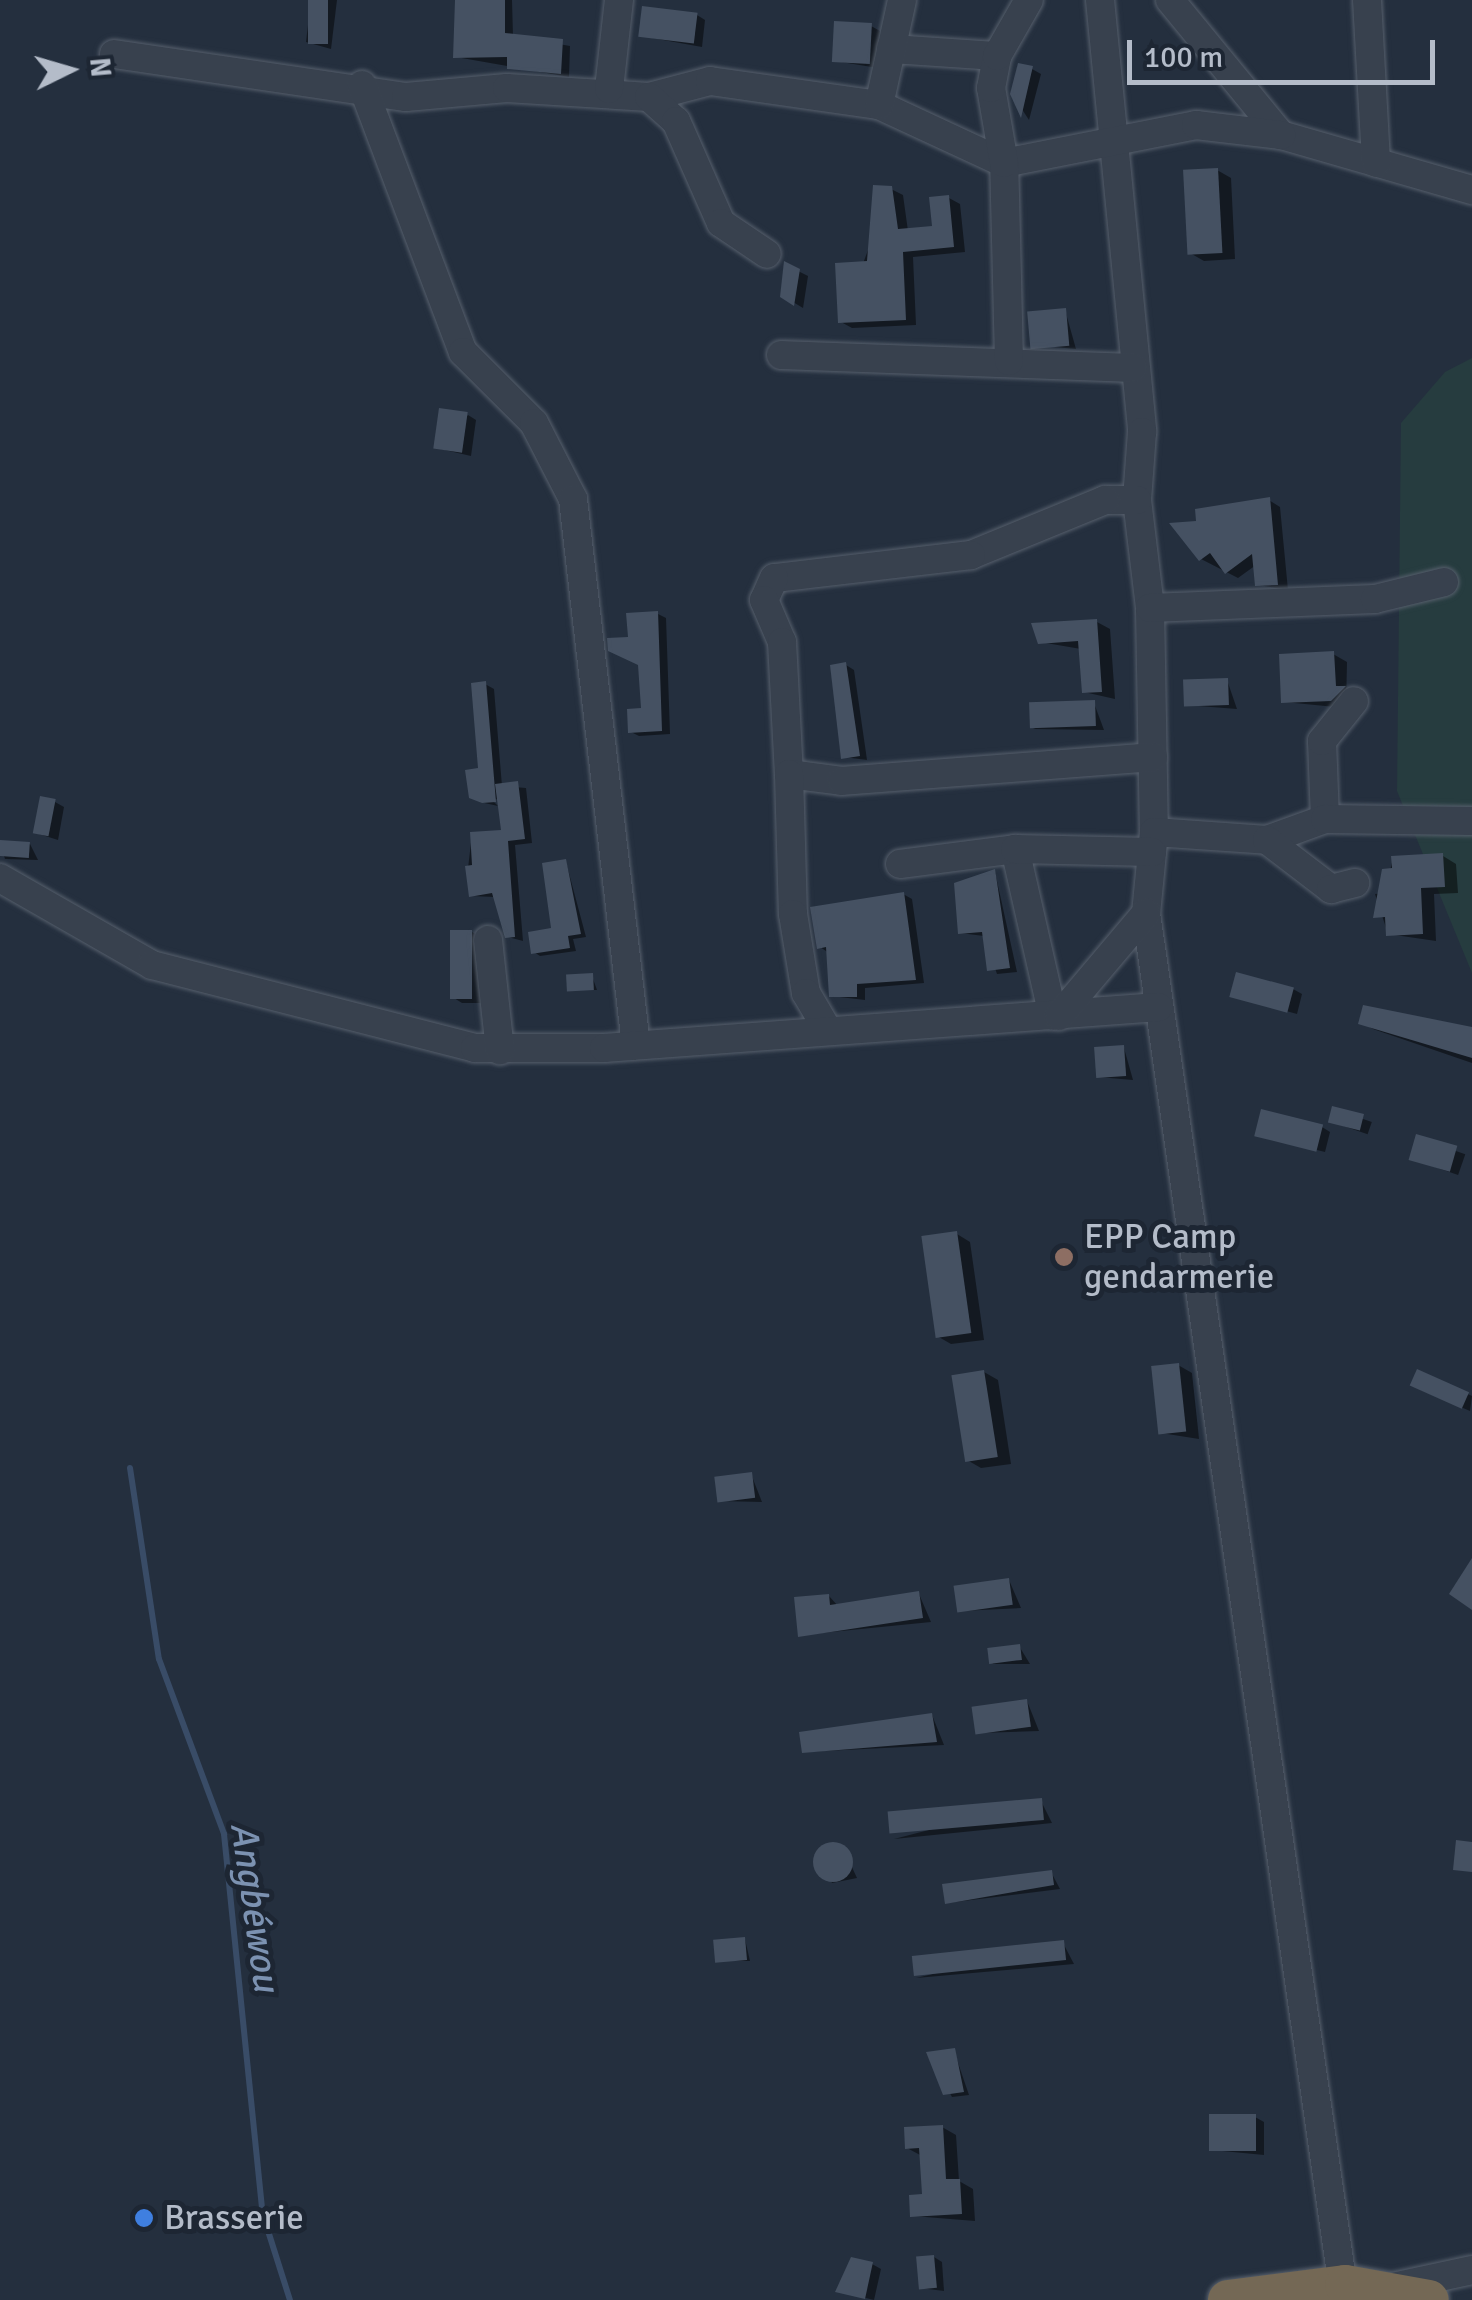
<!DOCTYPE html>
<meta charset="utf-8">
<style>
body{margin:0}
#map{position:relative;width:1472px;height:2300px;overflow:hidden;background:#242f3e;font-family:Signika,sans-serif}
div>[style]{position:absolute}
.green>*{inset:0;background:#263c3f}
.shadow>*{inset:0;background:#0007;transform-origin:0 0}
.stream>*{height:6px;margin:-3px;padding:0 3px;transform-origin:3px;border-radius:3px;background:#394c67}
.building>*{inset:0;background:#455162;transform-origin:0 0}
.round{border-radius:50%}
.roads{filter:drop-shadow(0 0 2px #565f6c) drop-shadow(0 0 2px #565f6c)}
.minor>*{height:28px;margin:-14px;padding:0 14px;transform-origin:14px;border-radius:14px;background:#38414e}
.highway>*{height:40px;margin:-20px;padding:0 20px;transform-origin:20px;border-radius:20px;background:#746855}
.dots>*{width:28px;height:28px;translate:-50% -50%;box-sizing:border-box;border:5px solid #1d2633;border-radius:50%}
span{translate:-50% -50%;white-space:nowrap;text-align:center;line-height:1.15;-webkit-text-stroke:10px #1d2633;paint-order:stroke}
.poi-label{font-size:35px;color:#b4bcc9}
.left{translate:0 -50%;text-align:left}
.water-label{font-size:38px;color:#7c92b1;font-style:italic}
.north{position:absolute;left:20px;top:20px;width:100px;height:100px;-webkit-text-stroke:8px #1d2633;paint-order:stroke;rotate:85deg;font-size:28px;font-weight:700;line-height:40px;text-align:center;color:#b4bcc9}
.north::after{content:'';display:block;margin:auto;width:35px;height:45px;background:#b4bcc9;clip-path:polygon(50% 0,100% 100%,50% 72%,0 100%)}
.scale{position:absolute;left:1127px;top:40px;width:308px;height:45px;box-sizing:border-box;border:5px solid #b4bcc9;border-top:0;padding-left:12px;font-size:30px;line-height:35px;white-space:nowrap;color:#b4bcc9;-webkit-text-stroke:8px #1d2633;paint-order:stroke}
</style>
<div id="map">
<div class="green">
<i style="clip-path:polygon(1472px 358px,1472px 973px,1397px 791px,1401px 423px,1445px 372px)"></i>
</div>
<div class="shadow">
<i style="clip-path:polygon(311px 0,337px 0,331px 49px,306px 42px)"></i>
<i style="clip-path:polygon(458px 0,512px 0,513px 36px,570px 46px,569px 77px,456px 57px)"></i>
<i style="clip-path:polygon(697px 15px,705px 20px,702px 47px,641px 36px)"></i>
<i style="clip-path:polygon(871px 26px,880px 31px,878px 68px,835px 61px)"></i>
<i style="clip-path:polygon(1032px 69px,1041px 74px,1029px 120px,1012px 94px)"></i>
<i style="clip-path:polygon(1217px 170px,1231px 178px,1235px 259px,1204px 261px,1190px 253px)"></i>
<i style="clip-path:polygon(891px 189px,903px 195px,908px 231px,934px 228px,949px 198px,960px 204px,965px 252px,913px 257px,916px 325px,852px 328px,841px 322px)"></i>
<i style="clip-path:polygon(786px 265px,808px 276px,803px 308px,783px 296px)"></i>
<i style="clip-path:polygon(1065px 310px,1076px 349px,1032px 345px)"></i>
<i style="clip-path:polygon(468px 415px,476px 420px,471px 456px,436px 448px)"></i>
<i style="clip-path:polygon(1269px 500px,1280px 507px,1288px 590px,1258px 585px,1256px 565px,1238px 578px,1201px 559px,1199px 524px)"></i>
<i style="clip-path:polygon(658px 614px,666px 618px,670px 734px,639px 736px,631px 732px,643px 711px,641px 664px)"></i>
<i style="clip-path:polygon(1097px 622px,1110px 629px,1115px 699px,1084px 692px,1081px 649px,1040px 642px)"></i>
<i style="clip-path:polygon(1333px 654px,1347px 662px,1346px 708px,1284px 702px)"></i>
<i style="clip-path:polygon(846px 665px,854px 670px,867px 760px,844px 757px)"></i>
<i style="clip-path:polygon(1227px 680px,1237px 709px,1186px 705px)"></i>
<i style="clip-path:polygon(485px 684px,494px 689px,502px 786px,526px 788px,532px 843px,515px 845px,523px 941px,508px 937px,495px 897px,471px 896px,467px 877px,472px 834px,503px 832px,500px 801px,486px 794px,498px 806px,480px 802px)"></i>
<i style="clip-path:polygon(1094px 703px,1104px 730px,1033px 729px)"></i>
<i style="clip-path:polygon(55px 802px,64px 807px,58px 840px,36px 833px)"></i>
<i style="clip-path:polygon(0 843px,30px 844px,38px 860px,5px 859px)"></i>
<i style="clip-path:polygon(1443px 856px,1456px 864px,1458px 893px,1434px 894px,1436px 941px,1388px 934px,1375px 894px,1385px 893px,1393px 858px)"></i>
<i style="clip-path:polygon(566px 862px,586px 937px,573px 939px,576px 951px,540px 956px,534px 952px,554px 930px)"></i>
<i style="clip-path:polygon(995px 872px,1017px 972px,997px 974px,984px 936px,960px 933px)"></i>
<i style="clip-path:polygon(903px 894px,912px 899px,924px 983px,865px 988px,865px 1000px,831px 996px,829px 953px,820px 947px)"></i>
<i style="clip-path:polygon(472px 932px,480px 937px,482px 1003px,462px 1003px,454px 998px)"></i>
<i style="clip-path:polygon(592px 976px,597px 990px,569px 990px)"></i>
<i style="clip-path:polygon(1293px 989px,1302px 994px,1297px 1014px,1233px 996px)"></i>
<i style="clip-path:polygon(1361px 1022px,1472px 1029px,1472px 1063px,1373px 1029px)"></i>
<i style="clip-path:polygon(1124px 1048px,1133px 1080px,1098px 1077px)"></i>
<i style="left:1334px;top:1109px;width:40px;height:13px;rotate:19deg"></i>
<i style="clip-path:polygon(1322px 1127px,1330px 1132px,1325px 1152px,1257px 1135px)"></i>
<i style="left:1418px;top:1138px;width:50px;height:22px;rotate:19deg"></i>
<i style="clip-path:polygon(957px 1234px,970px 1242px,984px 1340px,951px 1344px,937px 1336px)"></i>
<i style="clip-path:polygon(1178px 1365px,1192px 1373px,1199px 1439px,1161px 1433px)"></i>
<i style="clip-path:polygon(984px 1372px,998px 1380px,1011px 1464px,981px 1468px,967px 1460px)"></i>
<i style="clip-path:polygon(1419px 1372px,1472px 1396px,1470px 1411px,1421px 1390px)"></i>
<i style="clip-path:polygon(751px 1474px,762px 1502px,719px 1501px)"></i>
<i style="clip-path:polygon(1009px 1580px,1021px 1608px,960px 1611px)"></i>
<i style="clip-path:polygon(919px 1594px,931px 1622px,801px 1635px,829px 1596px,838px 1606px)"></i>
<i style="clip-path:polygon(1019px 1646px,1030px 1664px,992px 1664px)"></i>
<i style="clip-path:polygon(1027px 1701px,1039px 1731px,979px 1733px)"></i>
<i style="clip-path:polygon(932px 1715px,944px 1745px,804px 1752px)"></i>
<i style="clip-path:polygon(1041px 1801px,1052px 1823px,894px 1839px)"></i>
<i style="clip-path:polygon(843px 1848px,857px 1878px,832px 1883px,818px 1853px)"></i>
<i style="clip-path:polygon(1051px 1872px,1060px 1889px,947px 1903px)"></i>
<i style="clip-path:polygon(745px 1939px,750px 1961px,718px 1961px)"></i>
<i style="clip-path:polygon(1063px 1943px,1074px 1964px,916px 1978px)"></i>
<i style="clip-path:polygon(954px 2051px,969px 2095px,952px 2097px,929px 2054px)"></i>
<i style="clip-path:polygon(1255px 2117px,1264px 2122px,1264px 2155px,1212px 2150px)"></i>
<i style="clip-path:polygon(942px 2127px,956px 2135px,959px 2181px,973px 2189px,975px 2221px,913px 2216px,924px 2196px,922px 2156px,907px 2148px)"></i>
<i style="clip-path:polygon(934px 2257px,942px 2262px,944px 2291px,920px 2288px)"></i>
<i style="clip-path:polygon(872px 2264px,881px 2269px,874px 2300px,838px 2291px)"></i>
</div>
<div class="stream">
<i style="left:130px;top:1468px;width:193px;rotate:81.4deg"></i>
<i style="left:159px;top:1659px;width:187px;rotate:69.6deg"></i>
<i style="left:224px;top:1834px;width:383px;rotate:84.2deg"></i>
<i style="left:263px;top:2215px;width:89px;rotate:72.4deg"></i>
</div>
<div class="building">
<i style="left:308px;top:0;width:20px;height:44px"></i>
<i style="clip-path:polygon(455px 0,505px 0,505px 33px,563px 39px,561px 74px,507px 69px,507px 57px,453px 58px)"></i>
<i style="left:642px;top:6px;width:56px;height:31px;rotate:7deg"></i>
<i style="left:834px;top:21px;width:38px;height:41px;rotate:3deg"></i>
<i style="clip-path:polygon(1018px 63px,1033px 66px,1021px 118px,1010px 94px)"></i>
<i style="left:1218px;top:168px;width:85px;height:35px;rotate:87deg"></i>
<i style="clip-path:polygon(873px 185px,892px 186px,898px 229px,932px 226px,929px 197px,949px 195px,954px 247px,903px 252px,906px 320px,838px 323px,835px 263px,867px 261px)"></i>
<i style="clip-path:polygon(784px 261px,800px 269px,794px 306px,780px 297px)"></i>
<i style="left:1066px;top:308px;width:38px;height:39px;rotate:85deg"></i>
<i style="left:439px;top:408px;width:29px;height:41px;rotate:8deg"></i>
<i style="clip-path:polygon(1270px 497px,1278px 585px,1255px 586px,1252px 554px,1225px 574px,1210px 553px,1199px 561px,1169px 523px,1196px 521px,1195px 509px)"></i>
<i style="clip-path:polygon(658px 611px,662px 731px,628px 733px,627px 709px,641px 708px,638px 665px,608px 651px,607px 638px,628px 637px,626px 613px)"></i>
<i style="clip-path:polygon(1097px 619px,1102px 692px,1082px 693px,1078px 641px,1038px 644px,1031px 623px)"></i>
<i style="clip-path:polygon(1334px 651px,1336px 686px,1346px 686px,1331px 701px,1281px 703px,1279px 654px)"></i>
<i style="clip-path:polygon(846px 662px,860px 756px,841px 759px,830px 665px)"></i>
<i style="left:1228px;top:678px;width:27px;height:45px;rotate:88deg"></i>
<i style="clip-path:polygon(486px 681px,496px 802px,482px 803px,469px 798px,465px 770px,478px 768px,471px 683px)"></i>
<i style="left:1095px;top:700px;width:26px;height:66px;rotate:88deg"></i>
<i style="clip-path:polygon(518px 781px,525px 839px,508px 841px,515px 937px,505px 938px,492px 893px,469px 897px,465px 866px,472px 865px,470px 832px,501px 830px,495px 784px)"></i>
<i style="left:40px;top:796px;width:16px;height:38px;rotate:11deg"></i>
<i style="left:0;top:840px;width:30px;height:16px;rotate:4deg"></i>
<i style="clip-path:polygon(1443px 853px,1445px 887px,1421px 888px,1423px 934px,1386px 936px,1385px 917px,1373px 918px,1382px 869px,1392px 868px,1391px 856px)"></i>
<i style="clip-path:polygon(566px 859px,581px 934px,568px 936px,570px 948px,531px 954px,528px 932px,551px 928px,542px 863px)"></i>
<i style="clip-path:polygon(995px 869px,1010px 968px,987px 971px,982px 932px,958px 934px,954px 883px)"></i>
<i style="clip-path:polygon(904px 892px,916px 980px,857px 984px,857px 997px,829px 997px,826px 947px,817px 949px,810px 907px)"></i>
<i style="left:450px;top:930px;width:22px;height:69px"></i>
<i style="left:1236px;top:972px;width:60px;height:26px;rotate:15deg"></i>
<i style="left:593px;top:973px;width:17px;height:27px;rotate:87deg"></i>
<i style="clip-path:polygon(1363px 1005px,1472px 1027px,1472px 1058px,1358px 1024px)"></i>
<i style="left:1124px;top:1045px;width:31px;height:30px;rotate:86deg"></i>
<i style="left:1332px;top:1106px;width:33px;height:17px;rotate:14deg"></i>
<i style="left:1261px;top:1109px;width:64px;height:28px;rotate:14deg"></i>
<i style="left:1416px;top:1134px;width:43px;height:27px;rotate:16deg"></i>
<i style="left:957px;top:1231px;width:103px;height:36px;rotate:82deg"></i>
<i style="left:1179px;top:1363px;width:69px;height:28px;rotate:84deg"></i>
<i style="left:1417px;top:1369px;width:57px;height:18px;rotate:24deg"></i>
<i style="left:984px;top:1370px;width:88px;height:33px;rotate:81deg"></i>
<i style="left:752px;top:1472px;width:26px;height:38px;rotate:83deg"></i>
<i style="clip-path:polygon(1472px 1558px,1472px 1610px,1449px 1594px)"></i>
<i style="left:1009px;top:1578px;width:27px;height:56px;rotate:82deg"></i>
<i style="clip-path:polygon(919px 1591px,923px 1618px,798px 1637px,794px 1597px,829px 1594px,830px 1605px)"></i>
<i style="left:1020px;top:1644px;width:16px;height:33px;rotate:83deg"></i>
<i style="left:1027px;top:1699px;width:28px;height:56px;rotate:82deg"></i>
<i style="clip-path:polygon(932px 1713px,937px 1742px,802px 1753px,799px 1732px)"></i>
<i style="left:1042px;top:1798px;width:22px;height:155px;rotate:85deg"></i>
<i style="clip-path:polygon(1456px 1840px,1472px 1842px,1472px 1872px,1453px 1870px)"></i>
<i class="round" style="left:813px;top:1842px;width:40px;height:40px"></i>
<i style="clip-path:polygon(1052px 1870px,1054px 1885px,945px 1904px,942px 1884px)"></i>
<i style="left:745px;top:1937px;width:23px;height:32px;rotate:85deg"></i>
<i style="left:1064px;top:1940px;width:20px;height:153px;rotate:84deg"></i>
<i style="clip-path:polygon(955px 2048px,964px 2092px,943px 2095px,926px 2052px)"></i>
<i style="left:1209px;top:2114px;width:47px;height:37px"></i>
<i style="clip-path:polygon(943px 2125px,946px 2179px,960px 2179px,962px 2214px,910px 2217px,909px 2195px,922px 2194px,919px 2148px,905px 2149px,904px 2127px)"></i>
<i style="left:934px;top:2255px;width:33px;height:18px;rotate:85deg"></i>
<i style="clip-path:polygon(851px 2257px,873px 2262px,865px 2299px,835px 2292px)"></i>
</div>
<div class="roads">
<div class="minor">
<i style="left:1100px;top:0;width:434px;rotate:84.4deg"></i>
<i style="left:1142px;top:432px;width:68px;rotate:94.2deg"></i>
<i style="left:1137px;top:500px;width:109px;rotate:83.1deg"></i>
<i style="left:1150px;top:608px;width:224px;rotate:89deg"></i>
<i style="left:1154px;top:832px;width:81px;rotate:95.6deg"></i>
<i style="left:1146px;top:913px;width:1401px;rotate:81.84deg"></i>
<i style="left:1170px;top:0;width:175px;rotate:50.6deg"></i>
<i style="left:1281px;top:135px;width:199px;rotate:16.1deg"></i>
<i style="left:1367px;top:0;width:163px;rotate:86.8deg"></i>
<i style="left:891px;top:49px;width:106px;rotate:3.8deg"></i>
<i style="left:114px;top:54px;width:295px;rotate:8.4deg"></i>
<i style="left:406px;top:97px;width:101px;rotate:-5.1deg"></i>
<i style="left:507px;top:88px;width:142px;rotate:3.6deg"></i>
<i style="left:649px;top:97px;width:63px;rotate:-14.7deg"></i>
<i style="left:710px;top:81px;width:171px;rotate:8.1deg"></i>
<i style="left:879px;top:105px;width:138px;rotate:24.9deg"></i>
<i style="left:1004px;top:163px;width:196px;rotate:-11.2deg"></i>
<i style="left:1196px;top:125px;width:86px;rotate:6.7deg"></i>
<i style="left:362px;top:85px;width:285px;rotate:69.3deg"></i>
<i style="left:463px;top:352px;width:100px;rotate:45deg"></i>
<i style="left:534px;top:423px;width:85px;rotate:62.8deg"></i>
<i style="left:573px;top:499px;width:550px;rotate:83.42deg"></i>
<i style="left:609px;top:89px;width:90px;rotate:-83.6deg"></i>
<i style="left:649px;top:97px;width:36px;rotate:42deg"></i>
<i style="left:676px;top:121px;width:111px;rotate:66.2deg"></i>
<i style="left:721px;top:223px;width:55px;rotate:34deg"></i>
<i style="left:879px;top:105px;width:107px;rotate:-77.6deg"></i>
<i style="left:781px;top:355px;width:352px;rotate:2.1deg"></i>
<i style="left:1009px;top:361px;width:198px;rotate:-91.4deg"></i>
<i style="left:1004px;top:163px;width:76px;rotate:-99.8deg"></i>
<i style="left:991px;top:88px;width:33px;rotate:-79deg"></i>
<i style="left:997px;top:56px;width:64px;rotate:-60.3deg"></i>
<i style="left:1137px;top:500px;width:32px;rotate:180deg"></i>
<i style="left:1105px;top:500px;width:145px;rotate:157.7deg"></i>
<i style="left:971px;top:555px;width:198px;rotate:173.3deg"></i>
<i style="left:774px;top:578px;width:24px;rotate:114deg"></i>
<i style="left:764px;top:600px;width:46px;rotate:66.8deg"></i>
<i style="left:782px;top:642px;width:132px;rotate:87deg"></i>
<i style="left:789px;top:774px;width:53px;rotate:7.5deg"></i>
<i style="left:842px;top:781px;width:312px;rotate:-4.4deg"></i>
<i style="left:1150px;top:608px;width:225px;rotate:-2.3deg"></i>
<i style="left:1375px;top:599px;width:71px;rotate:-13.8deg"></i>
<i style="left:789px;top:774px;width:140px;rotate:88.4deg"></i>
<i style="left:793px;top:914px;width:80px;rotate:80.7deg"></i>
<i style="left:806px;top:993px;width:42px;rotate:59.7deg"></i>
<i style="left:1325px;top:819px;width:78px;rotate:-92.2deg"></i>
<i style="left:1322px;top:741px;width:51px;rotate:-51.3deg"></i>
<i style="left:1154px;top:832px;width:113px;rotate:4deg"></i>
<i style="left:1267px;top:840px;width:62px;rotate:-19.9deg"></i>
<i style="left:1325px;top:819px;width:147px;rotate:0.8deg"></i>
<i style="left:1267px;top:840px;width:81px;rotate:37.4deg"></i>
<i style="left:1331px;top:889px;width:25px;rotate:-14deg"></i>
<i style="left:1015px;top:849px;width:171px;rotate:77.2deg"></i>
<i style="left:900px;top:864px;width:116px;rotate:-7.4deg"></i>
<i style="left:1015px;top:849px;width:137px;rotate:1.3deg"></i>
<i style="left:0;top:878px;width:175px;rotate:29.8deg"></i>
<i style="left:152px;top:965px;width:333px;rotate:14.4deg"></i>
<i style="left:475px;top:1048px;width:129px"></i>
<i style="left:604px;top:1048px;width:556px;rotate:-4.23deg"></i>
<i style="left:488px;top:940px;width:111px;rotate:83.8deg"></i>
<i style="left:1059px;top:1016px;width:135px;rotate:-49.8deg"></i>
<i style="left:1393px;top:2287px;width:81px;rotate:-12.1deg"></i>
</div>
<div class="highway">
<i style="left:1228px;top:2300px;width:118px;rotate:-7.3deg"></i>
<i style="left:1345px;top:2285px;width:85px;rotate:10.1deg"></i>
</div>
</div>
<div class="dots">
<i style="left:1064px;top:1257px;background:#8d6e63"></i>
<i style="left:144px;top:2218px;background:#3f7fe0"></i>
</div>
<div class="poi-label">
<span class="left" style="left:1084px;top:1257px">EPP Camp<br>gendarmerie</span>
<span class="left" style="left:164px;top:2218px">Brasserie</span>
</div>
<div class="water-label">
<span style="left:255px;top:1907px;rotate:82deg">Angbéwou</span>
</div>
<div class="north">N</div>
<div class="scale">100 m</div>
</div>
